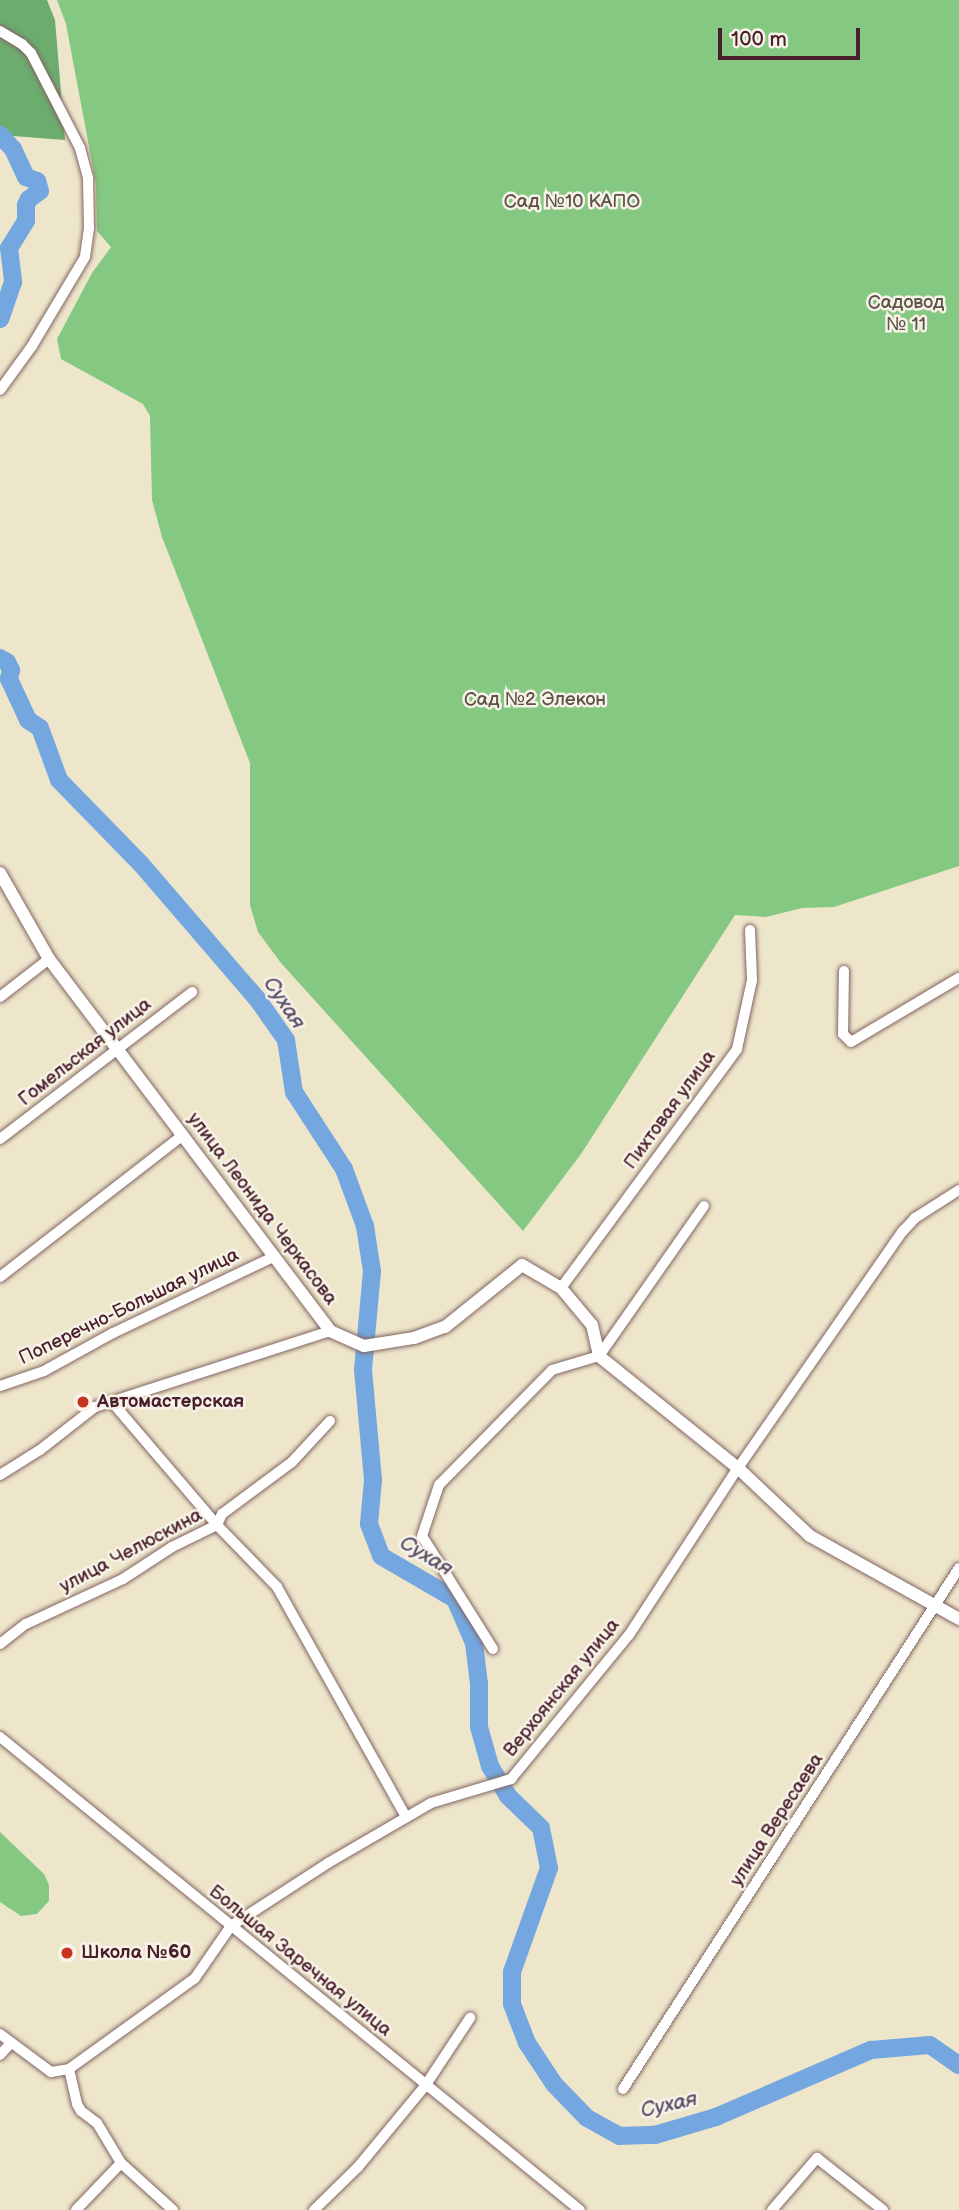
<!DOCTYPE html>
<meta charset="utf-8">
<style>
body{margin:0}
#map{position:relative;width:959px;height:2210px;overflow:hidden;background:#eee6cb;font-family:"Balsamiq Sans",sans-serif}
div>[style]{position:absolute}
.green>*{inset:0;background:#85c881}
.forest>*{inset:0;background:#6cac6f}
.river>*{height:18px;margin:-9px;padding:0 9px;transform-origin:9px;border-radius:9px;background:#74a7e0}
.roads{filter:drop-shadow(0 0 2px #836563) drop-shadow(0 0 2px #836563)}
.minor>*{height:10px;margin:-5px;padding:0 5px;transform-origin:5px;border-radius:5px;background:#fff}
.tertiary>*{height:12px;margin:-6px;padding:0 6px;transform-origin:6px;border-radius:6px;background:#fff}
.dots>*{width:19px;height:19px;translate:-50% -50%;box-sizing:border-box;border:4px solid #f7f3e8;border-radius:50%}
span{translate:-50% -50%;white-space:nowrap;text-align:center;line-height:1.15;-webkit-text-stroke:5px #f7f3e8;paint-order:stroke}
.park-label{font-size:19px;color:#5c5245}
.street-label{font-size:19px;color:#4a1f2b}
.poi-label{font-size:19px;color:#4a1f2b;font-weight:700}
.left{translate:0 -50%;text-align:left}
.water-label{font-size:21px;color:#594f6a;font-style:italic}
.scale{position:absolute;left:718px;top:28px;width:142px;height:32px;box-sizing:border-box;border:4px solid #4a1f2b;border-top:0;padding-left:9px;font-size:21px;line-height:24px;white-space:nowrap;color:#4a1f2b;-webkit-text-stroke:5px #f7f3e8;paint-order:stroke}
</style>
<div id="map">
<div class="green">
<i style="clip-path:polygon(57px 0,959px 0,959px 866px,834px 907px,802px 908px,766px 917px,735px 915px,581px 1154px,523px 1231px,281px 963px,258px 932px,250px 905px,250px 763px,162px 537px,152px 500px,150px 416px,143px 404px,61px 359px,57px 339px,92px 273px,111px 247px,97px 231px,96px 184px,66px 24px)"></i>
<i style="clip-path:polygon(0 1832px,44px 1874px,49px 1885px,49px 1901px,37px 1914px,21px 1916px,0 1902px)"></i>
</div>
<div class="forest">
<i style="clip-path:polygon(0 0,47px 0,55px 20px,65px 140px,0 135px)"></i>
</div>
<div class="river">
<i style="left:0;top:135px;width:19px;rotate:47deg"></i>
<i style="left:13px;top:149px;width:31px;rotate:65deg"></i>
<i style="left:26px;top:177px;width:12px;rotate:20deg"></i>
<i style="left:37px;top:181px;width:10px;rotate:73deg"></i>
<i style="left:40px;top:191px;width:14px;rotate:144deg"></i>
<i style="left:29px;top:199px;width:7px;rotate:117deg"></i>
<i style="left:26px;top:205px;width:16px;rotate:90deg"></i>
<i style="left:26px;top:221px;width:32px;rotate:122deg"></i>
<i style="left:9px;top:248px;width:34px;rotate:83deg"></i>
<i style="left:13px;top:282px;width:39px;rotate:109deg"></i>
<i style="left:0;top:658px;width:8px;rotate:30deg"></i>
<i style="left:7px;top:662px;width:9px;rotate:63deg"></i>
<i style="left:11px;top:670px;width:9px;rotate:103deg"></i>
<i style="left:9px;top:679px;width:45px;rotate:65.1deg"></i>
<i style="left:28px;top:720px;width:14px;rotate:34deg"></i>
<i style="left:40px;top:728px;width:55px;rotate:69.9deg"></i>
<i style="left:59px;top:780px;width:117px;rotate:45.7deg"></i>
<i style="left:141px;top:864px;width:179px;rotate:49.3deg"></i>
<i style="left:258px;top:1000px;width:49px;rotate:55deg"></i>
<i style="left:286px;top:1040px;width:53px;rotate:81.3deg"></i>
<i style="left:294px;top:1092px;width:92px;rotate:57deg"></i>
<i style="left:344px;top:1169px;width:61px;rotate:69.8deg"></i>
<i style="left:365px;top:1226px;width:46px;rotate:81.2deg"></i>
<i style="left:372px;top:1271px;width:99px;rotate:95.2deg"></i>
<i style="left:363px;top:1370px;width:110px;rotate:84.8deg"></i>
<i style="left:373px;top:1480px;width:44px;rotate:95.2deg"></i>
<i style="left:369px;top:1524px;width:34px;rotate:69deg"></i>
<i style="left:381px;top:1556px;width:86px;rotate:30.2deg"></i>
<i style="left:455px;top:1599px;width:48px;rotate:66.6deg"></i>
<i style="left:474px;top:1643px;width:41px;rotate:83deg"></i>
<i style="left:479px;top:1684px;width:43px;rotate:90deg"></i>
<i style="left:479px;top:1727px;width:41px;rotate:74.2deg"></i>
<i style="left:490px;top:1766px;width:35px;rotate:59deg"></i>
<i style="left:508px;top:1796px;width:46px;rotate:44.1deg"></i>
<i style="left:541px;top:1828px;width:41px;rotate:78.7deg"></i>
<i style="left:549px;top:1868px;width:110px;rotate:109.6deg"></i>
<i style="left:512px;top:1972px;width:32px;rotate:90deg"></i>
<i style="left:512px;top:2004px;width:42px;rotate:69deg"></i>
<i style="left:527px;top:2043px;width:49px;rotate:56.6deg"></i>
<i style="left:554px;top:2084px;width:47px;rotate:45.9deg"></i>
<i style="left:587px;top:2118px;width:37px;rotate:29deg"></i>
<i style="left:619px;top:2136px;width:36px;rotate:-2deg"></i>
<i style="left:655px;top:2135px;width:64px;rotate:-16.4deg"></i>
<i style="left:716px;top:2117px;width:169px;rotate:-23.4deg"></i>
<i style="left:871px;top:2050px;width:59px;rotate:-4.8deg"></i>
<i style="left:930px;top:2045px;width:35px;rotate:35deg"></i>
</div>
<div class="roads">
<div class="minor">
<i style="left:0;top:31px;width:26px;rotate:31deg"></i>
<i style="left:22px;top:44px;width:13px;rotate:45deg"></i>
<i style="left:31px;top:53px;width:107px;rotate:62.7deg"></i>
<i style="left:80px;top:148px;width:30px;rotate:75deg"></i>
<i style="left:88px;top:177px;width:51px;rotate:88.9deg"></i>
<i style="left:89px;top:228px;width:29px;rotate:98deg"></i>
<i style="left:85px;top:257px;width:104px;rotate:120.8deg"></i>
<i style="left:32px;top:346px;width:54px;rotate:126deg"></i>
<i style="left:844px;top:971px;width:63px;rotate:90.9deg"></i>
<i style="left:843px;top:1034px;width:11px;rotate:45deg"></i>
<i style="left:851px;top:1042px;width:126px;rotate:-30.7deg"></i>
<i style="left:0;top:997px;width:62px;rotate:-37.8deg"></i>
<i style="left:0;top:1139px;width:242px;rotate:-37.4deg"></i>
<i style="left:0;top:1277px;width:232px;rotate:-37.8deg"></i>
<i style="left:561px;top:1288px;width:297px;rotate:-53.6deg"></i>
<i style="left:737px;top:1049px;width:71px;rotate:-77.7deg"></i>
<i style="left:752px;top:980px;width:50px;rotate:-92.3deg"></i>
<i style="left:0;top:1386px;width:46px;rotate:-18.8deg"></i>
<i style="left:44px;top:1371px;width:79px;rotate:-28.8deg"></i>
<i style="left:113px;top:1333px;width:177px;rotate:-25.4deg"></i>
<i style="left:112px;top:1402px;width:162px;rotate:49.5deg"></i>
<i style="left:217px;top:1525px;width:86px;rotate:45.9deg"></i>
<i style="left:277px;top:1587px;width:264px;rotate:60.7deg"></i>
<i style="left:0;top:1475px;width:47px;rotate:-32deg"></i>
<i style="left:40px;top:1450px;width:70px;rotate:-38deg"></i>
<i style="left:95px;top:1407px;width:247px;rotate:-17.9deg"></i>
<i style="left:0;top:1644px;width:33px;rotate:-38deg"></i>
<i style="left:26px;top:1624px;width:107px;rotate:-24.9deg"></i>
<i style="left:123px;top:1579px;width:59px;rotate:-33.1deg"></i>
<i style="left:172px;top:1547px;width:50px;rotate:-26.1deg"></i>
<i style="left:217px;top:1525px;width:12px;rotate:-66deg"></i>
<i style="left:222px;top:1514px;width:87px;rotate:-36.6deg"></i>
<i style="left:292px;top:1462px;width:56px;rotate:-47.2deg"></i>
<i style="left:493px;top:1649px;width:133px;rotate:-122.1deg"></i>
<i style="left:422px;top:1536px;width:54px;rotate:-71.6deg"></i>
<i style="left:439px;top:1485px;width:161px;rotate:-45.5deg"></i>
<i style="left:552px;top:1370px;width:49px;rotate:-16.6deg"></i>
<i style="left:599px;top:1356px;width:183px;rotate:-55deg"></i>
<i style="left:0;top:1737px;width:748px;rotate:39.2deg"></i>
<i style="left:0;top:2034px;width:64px;rotate:36.7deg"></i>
<i style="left:51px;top:2072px;width:18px;rotate:-9deg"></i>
<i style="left:69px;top:2069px;width:155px;rotate:-35.8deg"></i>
<i style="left:195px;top:1978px;width:63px;rotate:-55.3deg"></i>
<i style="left:231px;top:1926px;width:116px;rotate:-33deg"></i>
<i style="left:328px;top:1863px;width:119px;rotate:-30.2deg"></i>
<i style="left:431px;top:1803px;width:84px;rotate:-16.7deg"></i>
<i style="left:511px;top:1779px;width:186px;rotate:-50.7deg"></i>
<i style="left:629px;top:1635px;width:199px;rotate:-56.9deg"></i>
<i style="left:738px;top:1468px;width:289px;rotate:-55.2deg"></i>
<i style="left:903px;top:1231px;width:18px;rotate:-47deg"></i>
<i style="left:915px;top:1218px;width:52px;rotate:-32.5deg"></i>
<i style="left:0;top:2055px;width:15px;rotate:-48deg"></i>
<i style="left:69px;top:2069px;width:36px;rotate:77deg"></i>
<i style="left:77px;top:2104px;width:8px;rotate:60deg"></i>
<i style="left:81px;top:2111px;width:20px;rotate:37deg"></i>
<i style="left:97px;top:2123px;width:47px;rotate:59deg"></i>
<i style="left:121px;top:2163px;width:70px;rotate:42.1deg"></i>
<i style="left:623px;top:2089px;width:620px;rotate:-57.18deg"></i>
<i style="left:76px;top:2210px;width:65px;rotate:-46.2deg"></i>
<i style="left:314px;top:2210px;width:62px;rotate:-44.3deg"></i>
<i style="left:358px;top:2167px;width:105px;rotate:-50.4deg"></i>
<i style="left:425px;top:2086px;width:82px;rotate:-56.5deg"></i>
<i style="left:772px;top:2210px;width:69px;rotate:-49.1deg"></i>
<i style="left:817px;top:2158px;width:84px;rotate:38.2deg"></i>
</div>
<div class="tertiary">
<i style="left:0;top:873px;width:99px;rotate:60.3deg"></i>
<i style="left:49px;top:959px;width:466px;rotate:52.9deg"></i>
<i style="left:330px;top:1331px;width:37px;rotate:24deg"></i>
<i style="left:364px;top:1346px;width:51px;rotate:-9.1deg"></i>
<i style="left:414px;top:1338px;width:33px;rotate:-20deg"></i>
<i style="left:445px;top:1327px;width:99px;rotate:-38.8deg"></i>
<i style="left:522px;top:1265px;width:45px;rotate:30.5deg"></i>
<i style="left:561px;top:1288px;width:48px;rotate:50deg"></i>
<i style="left:592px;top:1325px;width:32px;rotate:77deg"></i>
<i style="left:599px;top:1356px;width:179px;rotate:38.9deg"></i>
<i style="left:738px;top:1468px;width:99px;rotate:43.4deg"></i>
<i style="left:810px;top:1536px;width:171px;rotate:29.1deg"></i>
</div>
</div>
<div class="dots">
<i style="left:83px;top:1402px;background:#c8321e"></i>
<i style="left:67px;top:1953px;background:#c8321e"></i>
</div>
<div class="park-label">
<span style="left:572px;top:202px">Сад №10 КАПО</span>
<span style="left:906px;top:314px">Садовод<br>№ 11</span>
<span style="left:535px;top:700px">Сад №2 Элекон</span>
</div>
<div class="street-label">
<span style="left:85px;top:1052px;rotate:-38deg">Гомельская улица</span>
<span style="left:670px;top:1110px;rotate:-54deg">Пихтовая улица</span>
<span style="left:262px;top:1209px;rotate:53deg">улица Леонида Черкасова</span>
<span style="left:129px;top:1307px;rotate:-26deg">Поперечно-Большая улица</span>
<span style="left:131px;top:1551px;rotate:-28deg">улица Челюскина</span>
<span style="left:562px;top:1688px;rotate:-51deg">Верхоянская улица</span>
<span style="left:777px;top:1820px;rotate:-57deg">улица Вересаева</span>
<span style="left:300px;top:1961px;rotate:39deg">Большая Заречная улица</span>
</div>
<div class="poi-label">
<span class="left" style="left:97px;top:1402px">Автомастерская</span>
<span class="left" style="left:81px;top:1953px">Школа №60</span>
</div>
<div class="water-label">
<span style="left:284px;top:1003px;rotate:56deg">Сухая</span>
<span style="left:426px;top:1556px;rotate:31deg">Сухая</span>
<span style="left:669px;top:2105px;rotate:-13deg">Сухая</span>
</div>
<div class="scale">100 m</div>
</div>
